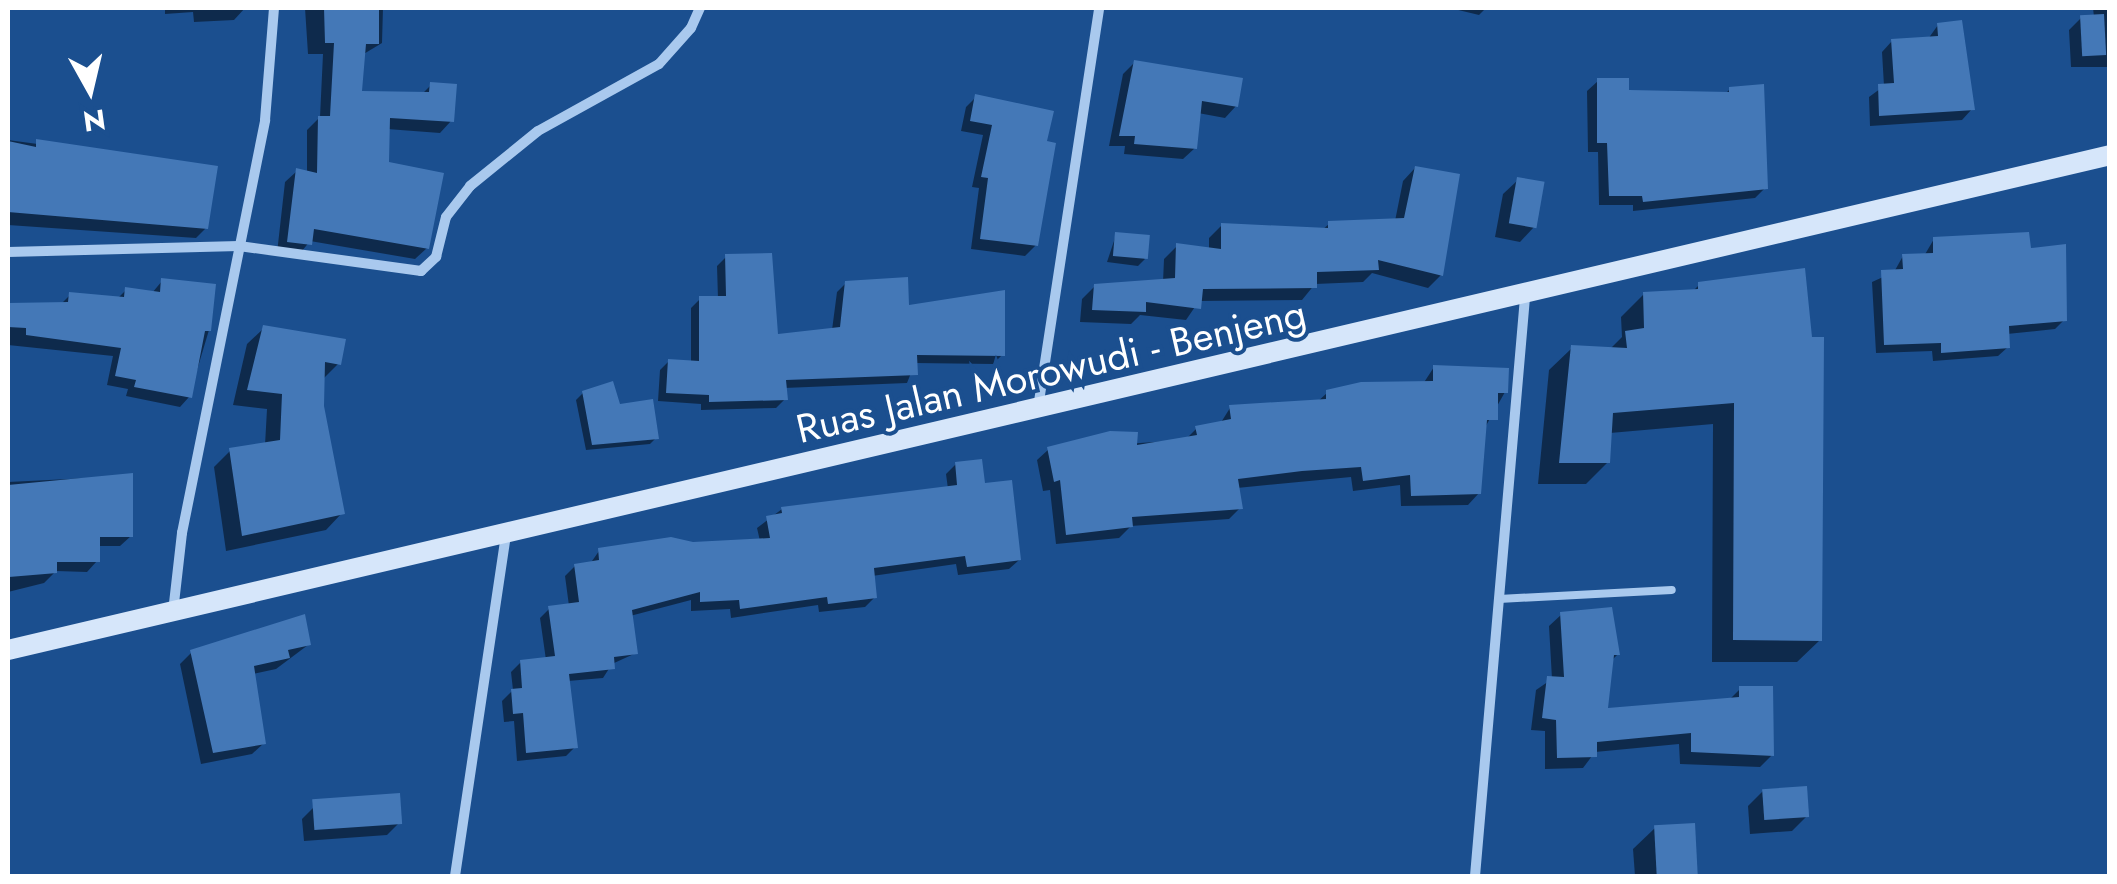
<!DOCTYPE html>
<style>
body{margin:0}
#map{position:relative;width:2117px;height:884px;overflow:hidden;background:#1b4f8f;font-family:Jost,sans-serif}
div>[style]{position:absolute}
.shadow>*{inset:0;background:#0007}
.building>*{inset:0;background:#4478b7;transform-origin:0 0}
.service>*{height:8px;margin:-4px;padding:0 4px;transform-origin:4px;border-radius:4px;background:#a9c9ee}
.minor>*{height:10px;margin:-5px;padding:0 5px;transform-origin:5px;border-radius:5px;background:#a9c9ee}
.secondary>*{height:20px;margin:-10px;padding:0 10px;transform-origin:10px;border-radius:10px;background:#d6e6fa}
span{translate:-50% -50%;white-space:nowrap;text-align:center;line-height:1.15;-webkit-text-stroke:8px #1b4f8f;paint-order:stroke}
.street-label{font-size:40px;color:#fff}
.frame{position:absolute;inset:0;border:10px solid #fff;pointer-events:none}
.north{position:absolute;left:40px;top:40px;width:100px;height:100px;-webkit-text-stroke:8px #1b4f8f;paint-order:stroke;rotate:172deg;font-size:28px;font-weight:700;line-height:40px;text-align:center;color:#fff}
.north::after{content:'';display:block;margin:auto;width:35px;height:45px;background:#fff;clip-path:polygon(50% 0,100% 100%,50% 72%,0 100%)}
</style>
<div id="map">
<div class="shadow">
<i style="clip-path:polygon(165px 8px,245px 8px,234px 20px,194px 22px,193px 12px,165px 14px)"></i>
<i style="clip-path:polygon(305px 8px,383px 8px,382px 43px,362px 55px,359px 93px,421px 95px,431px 85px,451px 121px,440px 133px,387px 129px,387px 164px,427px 248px,415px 259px,310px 241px,298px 256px,277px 253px,285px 182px,297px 171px,307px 173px,307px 130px,320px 117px,323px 54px,308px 54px)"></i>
<i style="clip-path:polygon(1450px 8px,1486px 8px,1479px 15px)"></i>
<i style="clip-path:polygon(2093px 8px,2110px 8px,2110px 67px,2071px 67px,2069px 30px,2081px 18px,2094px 17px)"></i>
<i style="clip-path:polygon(1938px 25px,1972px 109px,1962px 120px,1870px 126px,1869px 97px,1884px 86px,1882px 52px,1892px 41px,1928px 39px)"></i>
<i style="clip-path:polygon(1135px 62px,1236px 106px,1225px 118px,1198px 113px,1195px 148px,1183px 159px,1124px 154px,1125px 146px,1109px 146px,1123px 74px)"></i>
<i style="clip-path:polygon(1598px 81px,1626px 93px,1724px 95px,1730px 89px,1765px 188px,1755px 198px,1633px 211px,1633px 205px,1599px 205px,1598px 152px,1588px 152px,1587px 91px)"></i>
<i style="clip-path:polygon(976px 97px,1044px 142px,1036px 245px,1025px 256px,971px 249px,979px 188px,972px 187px,983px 135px,961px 131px,966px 107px)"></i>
<i style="clip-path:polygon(8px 140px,215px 168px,206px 228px,196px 238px,8px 225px)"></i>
<i style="clip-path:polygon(1415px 168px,1441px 275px,1428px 288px,1372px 273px,1363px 282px,1315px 284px,1302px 300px,1199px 301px,1186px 320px,1140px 315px,1131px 324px,1080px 322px,1082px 299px,1095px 286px,1163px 282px,1164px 259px,1177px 246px,1209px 250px,1209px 238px,1222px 225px,1322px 230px,1329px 224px,1395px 221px,1403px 181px)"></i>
<i style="clip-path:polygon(1518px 180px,1534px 227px,1520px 242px,1495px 237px,1503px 194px)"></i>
<i style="clip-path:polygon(1116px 235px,1145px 259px,1138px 266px,1107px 262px)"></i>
<i style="clip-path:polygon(1934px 239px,2029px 251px,2064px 320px,2055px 329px,2007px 334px,2008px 347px,1998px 356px,1933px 361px,1932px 351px,1876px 353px,1872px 282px,1894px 272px,1903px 256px,1924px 256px)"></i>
<i style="clip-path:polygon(726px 257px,776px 336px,832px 330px,837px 292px,846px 283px,1002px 355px,993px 364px,915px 363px,907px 383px,784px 388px,785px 399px,776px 408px,701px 410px,701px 404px,658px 401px,660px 370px,669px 361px,691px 363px,691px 308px,700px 299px,718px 299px,717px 266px)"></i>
<i style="clip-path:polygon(162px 281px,209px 330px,189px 397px,180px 407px,126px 396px,128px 389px,107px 385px,113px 356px,8px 345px,8px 305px,60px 305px,70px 295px,117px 299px,126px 290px,152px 293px)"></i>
<i style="clip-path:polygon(1699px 285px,1820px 640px,1797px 662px,1712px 662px,1713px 424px,1610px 433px,1608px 462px,1586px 484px,1538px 484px,1549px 370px,1572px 348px,1609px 350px,1622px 337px,1621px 317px,1644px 294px,1692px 292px)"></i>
<i style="clip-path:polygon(264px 328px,339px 363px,322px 380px,322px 406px,342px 513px,326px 530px,226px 551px,214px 467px,230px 451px,265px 445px,267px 409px,233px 405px,247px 344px)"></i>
<i style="clip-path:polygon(1434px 367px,1505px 392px,1483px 431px,1479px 493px,1468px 505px,1401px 506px,1400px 485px,1353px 491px,1351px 477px,1237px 488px,1240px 508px,1229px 519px,1131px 526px,1119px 538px,1056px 544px,1050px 490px,1043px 491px,1037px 460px,1049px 449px,1185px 440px,1197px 428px,1220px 424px,1230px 408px,1317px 402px,1327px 393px,1423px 384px)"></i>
<i style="clip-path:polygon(583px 393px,618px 407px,656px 438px,650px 444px,586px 450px,576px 400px)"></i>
<i style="clip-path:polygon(956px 464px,982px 486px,1019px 560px,1009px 569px,958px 575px,956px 564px,872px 576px,875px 597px,865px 607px,819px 612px,818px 605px,731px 618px,730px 609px,691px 611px,691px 600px,630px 616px,636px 653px,612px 664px,603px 678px,568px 681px,575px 747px,566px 756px,517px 761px,514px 721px,504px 722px,502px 701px,513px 690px,511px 672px,521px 662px,546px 660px,540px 618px,549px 609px,569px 606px,565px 576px,575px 566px,590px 564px,599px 551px,760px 541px,757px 528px,782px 509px,948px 489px,946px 474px)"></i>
<i style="clip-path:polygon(130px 476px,131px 536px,120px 546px,97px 546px,97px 561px,87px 572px,56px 571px,44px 583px,8px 592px,8px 482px)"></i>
<i style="clip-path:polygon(1562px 614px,1618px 654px,1611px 661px,1605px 711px,1729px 700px,1740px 689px,1772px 755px,1760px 767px,1680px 764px,1679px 744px,1595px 752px,1583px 768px,1545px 769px,1545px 731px,1531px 730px,1536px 690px,1552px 679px,1549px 626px)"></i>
<i style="clip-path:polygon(308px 645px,276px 669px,253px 674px,264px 743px,252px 754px,201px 764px,180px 664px,192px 652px)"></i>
<i style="clip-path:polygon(1763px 791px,1807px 816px,1792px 831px,1750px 834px,1748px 806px)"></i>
<i style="clip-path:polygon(314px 807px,399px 823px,387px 835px,304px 841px,302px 819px)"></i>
<i style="clip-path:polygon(1692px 826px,1695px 876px,1635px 876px,1633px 849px,1655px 828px)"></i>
</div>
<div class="building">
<i style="clip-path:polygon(324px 8px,379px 8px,379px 44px,366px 44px,362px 91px,429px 92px,430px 82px,457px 84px,454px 122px,390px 118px,389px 162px,444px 173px,429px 249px,314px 229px,312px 245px,287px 242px,296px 168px,317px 173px,318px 116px,330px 116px,334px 43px,325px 43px)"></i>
<i style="left:2104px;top:14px;width:41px;height:24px;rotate:87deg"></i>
<i style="clip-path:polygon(1962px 20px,1975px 110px,1879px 116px,1878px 84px,1894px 83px,1891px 39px,1938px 36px,1937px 23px)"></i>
<i style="clip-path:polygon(1134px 60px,1243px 78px,1238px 107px,1202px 101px,1197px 149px,1134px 144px,1135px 136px,1119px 136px)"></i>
<i style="clip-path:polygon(1597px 78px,1629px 78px,1629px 90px,1729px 92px,1729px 87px,1764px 84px,1768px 189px,1643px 202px,1642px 196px,1609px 196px,1607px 143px,1597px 143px)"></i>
<i style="clip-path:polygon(975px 94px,1054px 111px,1047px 141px,1056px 143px,1038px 246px,980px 239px,988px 178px,981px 177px,992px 125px,970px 121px)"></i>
<i style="clip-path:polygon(36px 139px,218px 166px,208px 229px,8px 212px,8px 141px,36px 147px)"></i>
<i style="clip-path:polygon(1415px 166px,1460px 174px,1443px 276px,1378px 260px,1379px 270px,1317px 272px,1317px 288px,1203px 289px,1201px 309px,1146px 302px,1146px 312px,1092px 310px,1094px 284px,1175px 278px,1176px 243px,1221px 249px,1221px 223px,1328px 228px,1328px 221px,1404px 218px)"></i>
<i style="left:1517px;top:177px;width:28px;height:47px;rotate:10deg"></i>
<i style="left:1115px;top:232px;width:35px;height:24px;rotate:5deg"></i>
<i style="clip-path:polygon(2029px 232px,2031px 248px,2066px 244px,2067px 321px,2009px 326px,2010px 348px,1941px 353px,1941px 343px,1884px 345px,1881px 270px,1903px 269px,1902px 254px,1933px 253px,1933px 237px)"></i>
<i style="clip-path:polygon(772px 253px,778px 334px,840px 327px,845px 281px,908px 277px,909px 305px,1005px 290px,1005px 356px,917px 355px,918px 375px,786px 380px,788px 400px,709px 402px,709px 395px,666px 393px,668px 359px,699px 361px,699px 296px,726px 296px,725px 254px)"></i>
<i style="clip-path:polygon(1805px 268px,1812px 337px,1824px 337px,1822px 641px,1733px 640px,1734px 403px,1613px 413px,1610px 463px,1559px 463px,1571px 345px,1627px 348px,1625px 331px,1644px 328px,1643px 292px,1698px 289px,1698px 282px)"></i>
<i style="clip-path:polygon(161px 278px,216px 284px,211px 331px,205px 331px,192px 398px,134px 387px,136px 380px,115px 376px,121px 348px,26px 335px,26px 328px,8px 327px,8px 303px,68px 302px,69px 292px,124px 297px,125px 287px,160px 292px)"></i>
<i style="clip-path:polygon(263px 325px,346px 339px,341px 365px,325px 362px,324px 406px,345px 514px,242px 536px,229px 448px,280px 440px,282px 394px,247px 390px)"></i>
<i style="clip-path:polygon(1433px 365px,1509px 368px,1508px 393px,1498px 393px,1498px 420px,1487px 420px,1481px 494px,1411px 496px,1410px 475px,1363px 481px,1361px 467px,1302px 471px,1238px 479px,1243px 509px,1132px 517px,1133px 527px,1066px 535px,1060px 480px,1054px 482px,1047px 447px,1110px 431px,1138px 432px,1137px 445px,1197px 435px,1195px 426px,1231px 419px,1229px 405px,1326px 399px,1326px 390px,1361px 382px,1433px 381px)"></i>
<i style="clip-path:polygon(613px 381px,620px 404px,653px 399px,659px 439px,592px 445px,582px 391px)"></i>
<i style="clip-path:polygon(982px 459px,985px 483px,1012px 480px,1021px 560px,967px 567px,965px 556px,874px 568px,877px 598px,828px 604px,827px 597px,740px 609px,739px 600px,700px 602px,700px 592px,632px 610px,638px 654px,614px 657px,615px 669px,569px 674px,578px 748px,526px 753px,523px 713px,513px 714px,511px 689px,522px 688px,520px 660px,555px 656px,548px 606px,579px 602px,574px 564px,599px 560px,598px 548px,671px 537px,693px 542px,770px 538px,766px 516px,782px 513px,781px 507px,957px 485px,955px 462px)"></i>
<i style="clip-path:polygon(133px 473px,133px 537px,100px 537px,100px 562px,57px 562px,57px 573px,9px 577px,8px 485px)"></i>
<i style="clip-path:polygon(1612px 607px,1620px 655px,1614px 655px,1608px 708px,1739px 697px,1739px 686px,1773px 686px,1774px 756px,1691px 752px,1691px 733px,1597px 742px,1597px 757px,1557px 758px,1556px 720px,1542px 718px,1547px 676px,1564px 677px,1560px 612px)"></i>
<i style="clip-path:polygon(305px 614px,311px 645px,288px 650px,290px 658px,254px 666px,266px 744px,213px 753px,190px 650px)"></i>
<i style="left:1807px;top:786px;width:31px;height:45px;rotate:86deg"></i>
<i style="left:400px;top:793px;width:31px;height:88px;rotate:86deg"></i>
<i style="left:1695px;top:823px;width:53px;height:41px;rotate:87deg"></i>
</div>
<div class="service">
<i style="left:1499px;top:599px;width:173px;rotate:-3deg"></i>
</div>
<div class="minor">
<i style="left:8px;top:252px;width:231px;rotate:-1.5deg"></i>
<i style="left:239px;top:246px;width:184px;rotate:7.8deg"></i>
<i style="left:421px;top:271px;width:21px;rotate:-43deg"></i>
<i style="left:436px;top:257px;width:41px;rotate:-76deg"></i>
<i style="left:446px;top:217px;width:39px;rotate:-52deg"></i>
<i style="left:470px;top:186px;width:87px;rotate:-39deg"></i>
<i style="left:538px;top:131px;width:138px;rotate:-29deg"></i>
<i style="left:659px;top:64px;width:48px;rotate:-48.4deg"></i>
<i style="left:691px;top:28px;width:22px;rotate:-66deg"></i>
<i style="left:1038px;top:408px;width:405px;rotate:-81.3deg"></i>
<i style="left:173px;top:612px;width:80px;rotate:-83.5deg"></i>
<i style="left:182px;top:533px;width:421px;rotate:-78.6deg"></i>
<i style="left:265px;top:120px;width:112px;rotate:-85.4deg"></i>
<i style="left:455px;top:876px;width:345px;rotate:-81.5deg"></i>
<i style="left:1475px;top:876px;width:581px;rotate:-85.06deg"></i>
</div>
<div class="secondary">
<i style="left:8px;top:650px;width:2159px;rotate:-13.25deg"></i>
</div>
<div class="street-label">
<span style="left:1051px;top:371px;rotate:-13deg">Ruas Jalan Morowudi - Benjeng</span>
</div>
<div class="frame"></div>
<div class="north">N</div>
</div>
